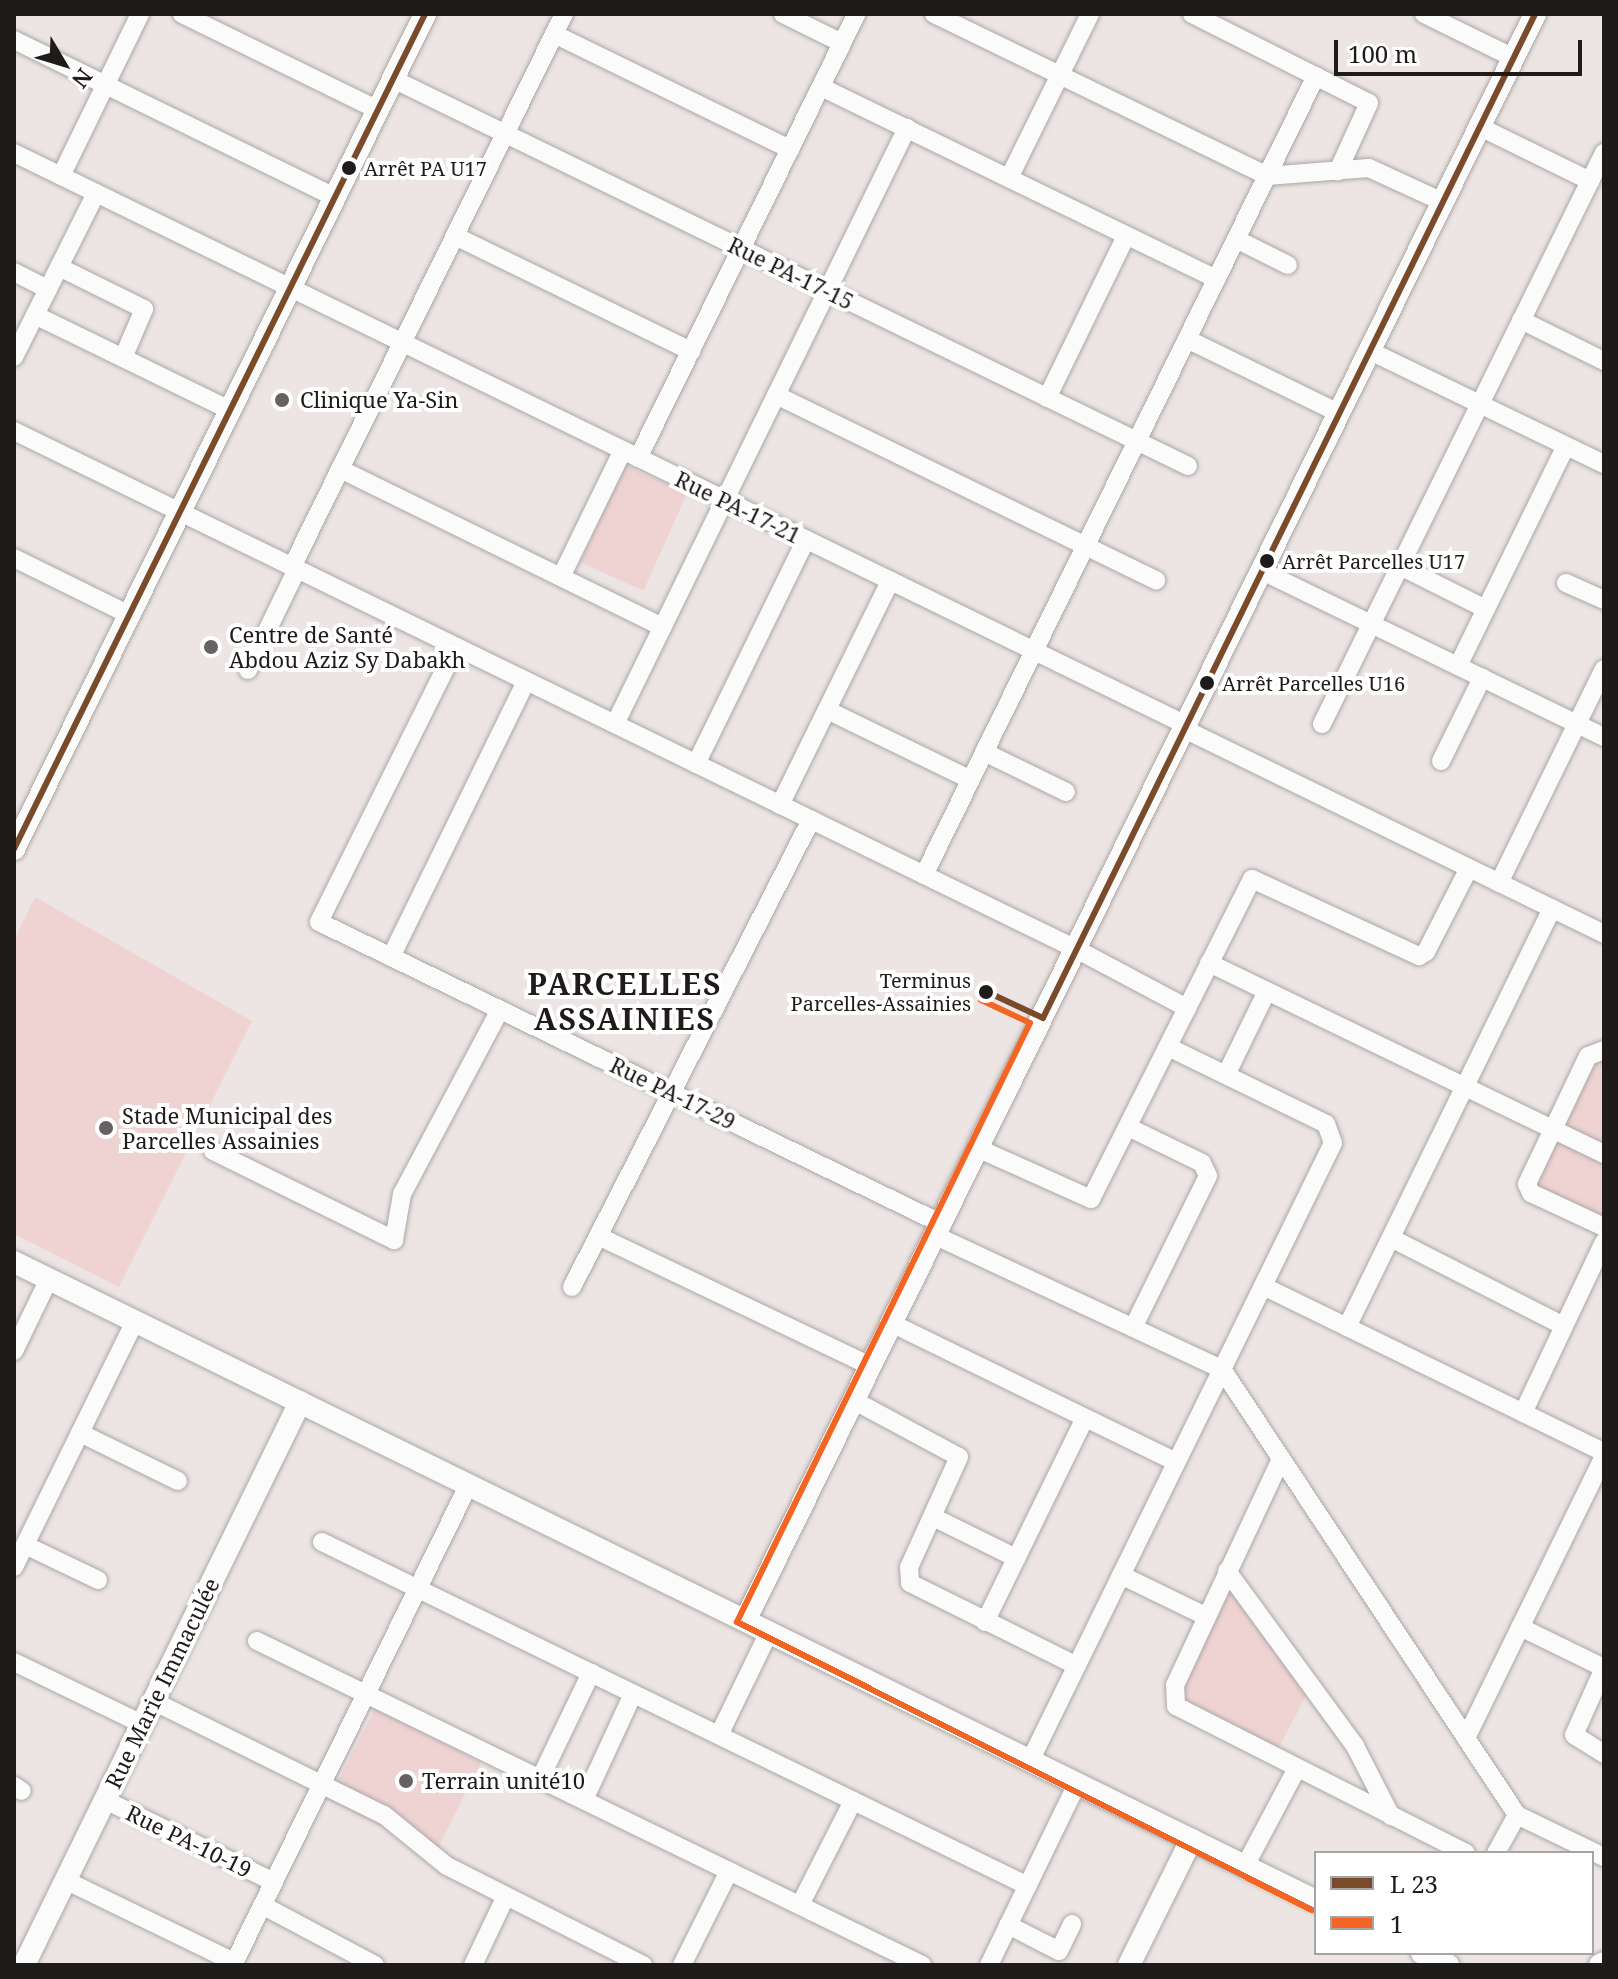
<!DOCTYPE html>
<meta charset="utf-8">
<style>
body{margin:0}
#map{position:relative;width:1618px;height:1979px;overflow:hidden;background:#ece5e4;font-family:"Noto Serif",serif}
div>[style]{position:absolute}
.green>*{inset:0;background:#eed3d2;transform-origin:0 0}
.roads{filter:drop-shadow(0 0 2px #aca7a6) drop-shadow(0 0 2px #aca7a6)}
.minor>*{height:18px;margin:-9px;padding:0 9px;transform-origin:9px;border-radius:9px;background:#fcfbfb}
.tertiary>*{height:22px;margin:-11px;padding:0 11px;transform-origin:11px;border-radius:11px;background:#fcfbfb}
.bus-1>*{height:6px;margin:-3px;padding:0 3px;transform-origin:3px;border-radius:3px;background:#7a4b2a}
.bus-2>*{height:6px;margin:-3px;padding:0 3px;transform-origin:3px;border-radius:3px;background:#f26522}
.dots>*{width:22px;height:22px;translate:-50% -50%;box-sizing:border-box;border:4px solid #fff;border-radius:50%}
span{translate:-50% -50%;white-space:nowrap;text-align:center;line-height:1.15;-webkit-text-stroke:8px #fff;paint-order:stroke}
.bus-label{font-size:20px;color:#201b1b}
.left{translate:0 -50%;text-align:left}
.right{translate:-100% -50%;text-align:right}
.street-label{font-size:22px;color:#201b1b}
.poi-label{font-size:22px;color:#201b1b}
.district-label{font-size:30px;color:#201b1b;font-weight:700;letter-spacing:2px}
.frame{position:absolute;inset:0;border:16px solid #201b1b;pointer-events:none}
.legend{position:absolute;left:1314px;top:1851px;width:280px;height:104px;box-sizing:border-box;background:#fff;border:2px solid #a6a4a4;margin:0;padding:10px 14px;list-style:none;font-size:24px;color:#201b1b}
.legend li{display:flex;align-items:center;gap:16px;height:40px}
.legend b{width:40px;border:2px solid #a6a4a4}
.north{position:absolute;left:24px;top:24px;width:80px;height:80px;-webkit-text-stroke:6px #fff;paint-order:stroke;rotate:128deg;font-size:22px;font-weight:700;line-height:32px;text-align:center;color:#201b1b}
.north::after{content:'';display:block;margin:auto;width:28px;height:36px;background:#201b1b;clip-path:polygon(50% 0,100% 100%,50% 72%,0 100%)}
.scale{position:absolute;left:1334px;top:40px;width:248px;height:36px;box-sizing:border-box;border:4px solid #201b1b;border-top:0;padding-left:10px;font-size:24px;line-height:28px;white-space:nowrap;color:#201b1b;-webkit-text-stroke:6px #fff;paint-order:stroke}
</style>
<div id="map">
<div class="green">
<i style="left:624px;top:465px;width:69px;height:107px;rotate:24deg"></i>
<i style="clip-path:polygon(35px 897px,252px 1021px,119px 1287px,14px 1234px,14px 940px)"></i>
<i style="clip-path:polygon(1597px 1052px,1604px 1056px,1604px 1229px,1527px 1194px)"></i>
<i style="clip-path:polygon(1230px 1584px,1309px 1690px,1276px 1753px,1177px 1700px)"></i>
<i style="left:375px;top:1709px;width:119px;height:102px;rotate:27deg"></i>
</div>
<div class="roads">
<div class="minor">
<i style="left:182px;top:14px;width:218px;rotate:26.1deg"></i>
<i style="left:783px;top:14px;width:66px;rotate:26.2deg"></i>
<i style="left:934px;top:14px;width:370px;rotate:25.9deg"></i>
<i style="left:1267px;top:176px;width:102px;rotate:-4.5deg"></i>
<i style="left:1369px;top:168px;width:81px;rotate:24.7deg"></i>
<i style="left:1192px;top:14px;width:198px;rotate:26.7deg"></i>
<i style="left:1369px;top:103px;width:75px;rotate:114.5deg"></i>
<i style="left:1424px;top:14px;width:100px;rotate:26.1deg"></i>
<i style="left:554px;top:34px;width:263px;rotate:26deg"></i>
<i style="left:14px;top:40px;width:357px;rotate:26.1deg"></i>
<i style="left:393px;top:79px;width:884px;rotate:25.96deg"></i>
<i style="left:821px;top:87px;width:439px;rotate:25.9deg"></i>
<i style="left:1480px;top:127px;width:123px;rotate:26.1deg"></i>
<i style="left:14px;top:153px;width:1304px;rotate:26.01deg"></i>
<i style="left:61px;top:176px;width:180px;rotate:-64deg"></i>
<i style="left:1009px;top:178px;width:183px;rotate:-63.7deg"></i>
<i style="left:455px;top:236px;width:263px;rotate:26deg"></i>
<i style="left:1236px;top:239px;width:58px;rotate:26.6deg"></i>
<i style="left:59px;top:267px;width:95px;rotate:26.3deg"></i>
<i style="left:144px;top:309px;width:53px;rotate:113.2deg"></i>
<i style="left:14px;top:272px;width:38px;rotate:27deg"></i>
<i style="left:35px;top:315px;width:217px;rotate:26deg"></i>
<i style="left:1521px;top:320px;width:93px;rotate:26.3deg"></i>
<i style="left:1187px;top:339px;width:169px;rotate:26deg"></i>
<i style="left:1370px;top:351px;width:260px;rotate:25.8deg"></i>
<i style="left:14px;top:357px;width:183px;rotate:-63.4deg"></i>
<i style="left:776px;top:395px;width:423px;rotate:26deg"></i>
<i style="left:1047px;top:398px;width:180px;rotate:-64deg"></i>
<i style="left:14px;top:431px;width:1182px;rotate:26deg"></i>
<i style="left:1076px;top:949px;width:126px;rotate:28deg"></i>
<i style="left:638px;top:458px;width:495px;rotate:-63.8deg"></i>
<i style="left:340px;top:469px;width:359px;rotate:26.1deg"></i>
<i style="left:14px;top:558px;width:129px;rotate:26.2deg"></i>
<i style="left:1400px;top:566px;width:96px;rotate:26.6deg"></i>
<i style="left:292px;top:567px;width:616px;rotate:-63.81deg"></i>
<i style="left:1262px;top:571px;width:380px;rotate:25.9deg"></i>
<i style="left:561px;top:577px;width:141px;rotate:-64deg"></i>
<i style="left:1566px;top:583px;width:42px;rotate:24.1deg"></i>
<i style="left:456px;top:647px;width:307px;rotate:116.5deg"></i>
<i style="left:319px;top:922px;width:690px;rotate:25.86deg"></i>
<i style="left:1458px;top:666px;width:245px;rotate:-63.9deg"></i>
<i style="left:248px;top:670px;width:112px;rotate:-64.1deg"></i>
<i style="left:827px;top:710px;width:160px;rotate:25.9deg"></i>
<i style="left:615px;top:724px;width:664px;rotate:-63.9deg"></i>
<i style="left:1322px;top:724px;width:637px;rotate:-63.72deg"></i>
<i style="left:1184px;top:729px;width:467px;rotate:26deg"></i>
<i style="left:984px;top:752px;width:91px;rotate:26deg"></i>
<i style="left:1441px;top:761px;width:93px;rotate:-63.7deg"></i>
<i style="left:696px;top:764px;width:250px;rotate:-63.9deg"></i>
<i style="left:780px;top:805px;width:250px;rotate:-63.8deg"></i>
<i style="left:924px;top:875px;width:890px;rotate:-63.87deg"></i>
<i style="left:1499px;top:883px;width:238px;rotate:-63.9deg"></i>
<i style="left:391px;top:957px;width:307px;rotate:-63.9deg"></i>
<i style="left:1209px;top:963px;width:439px;rotate:25.8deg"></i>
<i style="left:1604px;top:1050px;width:17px;rotate:159deg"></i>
<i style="left:1588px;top:1056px;width:142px;rotate:115.5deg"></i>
<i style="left:1527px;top:1184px;width:10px;rotate:66deg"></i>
<i style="left:1531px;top:1193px;width:81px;rotate:25deg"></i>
<i style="left:1226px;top:1075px;width:93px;rotate:-64deg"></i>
<i style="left:1128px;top:1127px;width:82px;rotate:25.9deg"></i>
<i style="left:1202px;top:1163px;width:14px;rotate:65deg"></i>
<i style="left:1208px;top:1176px;width:169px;rotate:116.3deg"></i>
<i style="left:977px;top:1148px;width:125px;rotate:24.1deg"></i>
<i style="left:1091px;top:1199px;width:358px;rotate:-63.3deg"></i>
<i style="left:1252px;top:879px;width:184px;rotate:24.8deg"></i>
<i style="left:1419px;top:956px;width:8px;rotate:-30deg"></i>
<i style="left:1426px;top:952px;width:94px;rotate:-62.9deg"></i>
<i style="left:213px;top:1151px;width:202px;rotate:26.2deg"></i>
<i style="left:394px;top:1240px;width:47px;rotate:-80.1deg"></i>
<i style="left:402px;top:1194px;width:208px;rotate:-62deg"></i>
<i style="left:934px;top:1235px;width:318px;rotate:25deg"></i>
<i style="left:1222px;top:1369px;width:535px;rotate:56.52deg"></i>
<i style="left:1517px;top:1815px;width:97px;rotate:25.8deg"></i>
<i style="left:598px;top:1236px;width:301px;rotate:25.5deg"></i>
<i style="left:1391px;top:1238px;width:194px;rotate:27deg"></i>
<i style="left:1263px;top:1286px;width:379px;rotate:26deg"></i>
<i style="left:572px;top:1287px;width:525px;rotate:-62.9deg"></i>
<i style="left:891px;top:1323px;width:317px;rotate:26deg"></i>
<i style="left:1347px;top:1327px;width:466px;rotate:-63.9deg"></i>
<i style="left:14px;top:1351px;width:80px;rotate:-64.1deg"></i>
<i style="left:853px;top:1400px;width:120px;rotate:28.3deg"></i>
<i style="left:959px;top:1457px;width:121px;rotate:114.4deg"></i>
<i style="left:909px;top:1567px;width:16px;rotate:86deg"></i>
<i style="left:910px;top:1583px;width:186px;rotate:26.4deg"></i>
<i style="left:1523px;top:1413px;width:189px;rotate:-64.7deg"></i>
<i style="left:80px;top:1433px;width:109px;rotate:26.1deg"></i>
<i style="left:1281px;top:1459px;width:250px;rotate:115.1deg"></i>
<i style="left:1175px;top:1685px;width:21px;rotate:87deg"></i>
<i style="left:1176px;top:1706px;width:325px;rotate:26.9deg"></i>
<i style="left:933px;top:1517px;width:93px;rotate:26.3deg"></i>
<i style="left:322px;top:1542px;width:785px;rotate:25.98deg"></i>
<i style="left:25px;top:1545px;width:81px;rotate:25.6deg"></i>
<i style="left:14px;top:1567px;width:274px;rotate:-63.8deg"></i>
<i style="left:1227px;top:1571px;width:217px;rotate:53.8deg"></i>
<i style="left:1355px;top:1746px;width:79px;rotate:62.8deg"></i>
<i style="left:1121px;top:1575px;width:93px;rotate:26deg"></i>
<i style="left:985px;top:1622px;width:227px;rotate:-63.9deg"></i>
<i style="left:1520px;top:1627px;width:93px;rotate:26deg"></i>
<i style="left:257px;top:1641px;width:740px;rotate:25.98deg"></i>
<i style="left:14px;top:1662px;width:142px;rotate:25.8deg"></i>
<i style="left:1604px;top:1668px;width:73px;rotate:114.1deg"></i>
<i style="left:1574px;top:1735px;width:36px;rotate:32deg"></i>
<i style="left:153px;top:1701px;width:258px;rotate:26.3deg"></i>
<i style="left:384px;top:1815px;width:81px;rotate:39deg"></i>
<i style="left:447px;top:1866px;width:220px;rotate:26.8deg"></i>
<i style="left:719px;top:1735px;width:114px;rotate:-64.1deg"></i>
<i style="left:1466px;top:1738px;width:314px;rotate:-63.9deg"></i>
<i style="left:1030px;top:1761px;width:688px;rotate:-63.88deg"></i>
<i style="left:1333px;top:1143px;width:20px;rotate:-110deg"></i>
<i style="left:1326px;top:1124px;width:176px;rotate:-154deg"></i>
<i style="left:540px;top:1779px;width:118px;rotate:-64.3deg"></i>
<i style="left:14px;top:1786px;width:9px;rotate:32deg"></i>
<i style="left:105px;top:1800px;width:188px;rotate:25.9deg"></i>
<i style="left:584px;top:1800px;width:117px;rotate:-65.2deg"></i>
<i style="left:1496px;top:1853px;width:43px;rotate:-61.1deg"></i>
<i style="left:1245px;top:1866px;width:109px;rotate:-62deg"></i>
<i style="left:65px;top:1880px;width:188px;rotate:25.9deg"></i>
<i style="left:262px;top:1905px;width:128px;rotate:28deg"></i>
<i style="left:800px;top:1905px;width:117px;rotate:-63deg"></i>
<i style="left:1008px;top:1925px;width:57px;rotate:27deg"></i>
<i style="left:1059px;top:1951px;width:30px;rotate:-64deg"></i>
<i style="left:233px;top:1965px;width:536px;rotate:-63.87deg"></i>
<i style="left:473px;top:1965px;width:74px;rotate:-64.5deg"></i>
<i style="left:682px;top:1965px;width:105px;rotate:-63.4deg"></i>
<i style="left:989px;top:1965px;width:201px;rotate:-64.1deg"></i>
</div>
<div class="tertiary">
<i style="left:14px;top:849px;width:931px;rotate:-63.79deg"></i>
<i style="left:14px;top:1262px;width:1450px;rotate:26.14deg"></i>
<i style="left:746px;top:1619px;width:1788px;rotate:-63.82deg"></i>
<i style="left:1422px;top:1953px;width:29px;rotate:25deg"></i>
<i style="left:24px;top:1965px;width:627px;rotate:-63.88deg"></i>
<i style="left:1129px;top:1965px;width:140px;rotate:-63.6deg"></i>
<i style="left:1600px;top:1965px;width:4px;rotate:-27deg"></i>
</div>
</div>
<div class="bus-1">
<i style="left:14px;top:849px;width:931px;rotate:-63.79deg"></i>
<i style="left:985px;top:991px;width:64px;rotate:25deg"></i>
<i style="left:1043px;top:1018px;width:1118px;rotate:-63.89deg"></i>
</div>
<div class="bus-2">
<i style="left:981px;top:1000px;width:54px;rotate:25.1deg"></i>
<i style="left:1030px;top:1023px;width:667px;rotate:116.07deg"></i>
<i style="left:737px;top:1622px;width:643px;rotate:26.6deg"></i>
</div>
<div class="dots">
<i style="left:349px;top:168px;background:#201b1b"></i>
<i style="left:282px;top:400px;background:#676261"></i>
<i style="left:1267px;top:561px;background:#201b1b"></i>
<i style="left:211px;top:647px;background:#676261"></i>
<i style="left:1207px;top:683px;background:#201b1b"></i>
<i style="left:986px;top:992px;background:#201b1b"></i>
<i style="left:106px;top:1128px;background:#676261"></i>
<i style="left:406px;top:1781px;background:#676261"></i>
</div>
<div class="bus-label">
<span class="left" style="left:364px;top:168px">Arrêt PA U17</span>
<span class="left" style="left:1282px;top:561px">Arrêt Parcelles U17</span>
<span class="left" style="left:1222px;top:683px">Arrêt Parcelles U16</span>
<span class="right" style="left:971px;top:992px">Terminus<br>Parcelles-Assainies</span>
</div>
<div class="street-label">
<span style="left:791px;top:273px;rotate:26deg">Rue PA-17-15</span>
<span style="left:738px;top:507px;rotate:26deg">Rue PA-17-21</span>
<span style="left:673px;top:1093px;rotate:26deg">Rue PA-17-29</span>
<span style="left:162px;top:1683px;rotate:-64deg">Rue Marie Immaculée</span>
<span style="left:189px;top:1841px;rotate:26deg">Rue PA-10-19</span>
</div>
<div class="poi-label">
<span class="left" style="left:300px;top:400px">Clinique Ya-Sin</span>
<span class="left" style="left:229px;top:647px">Centre de Santé<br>Abdou Aziz Sy Dabakh</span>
<span class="left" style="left:122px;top:1128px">Stade Municipal des<br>Parcelles Assainies</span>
<span class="left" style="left:422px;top:1781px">Terrain unité10</span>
</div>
<div class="district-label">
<span style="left:625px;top:1001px">PARCELLES<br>ASSAINIES</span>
</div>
<div class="frame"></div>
<ul class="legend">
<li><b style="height:10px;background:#7a4b2a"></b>L 23</li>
<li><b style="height:10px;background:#f26522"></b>1</li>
</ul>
<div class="north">N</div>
<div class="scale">100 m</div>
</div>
